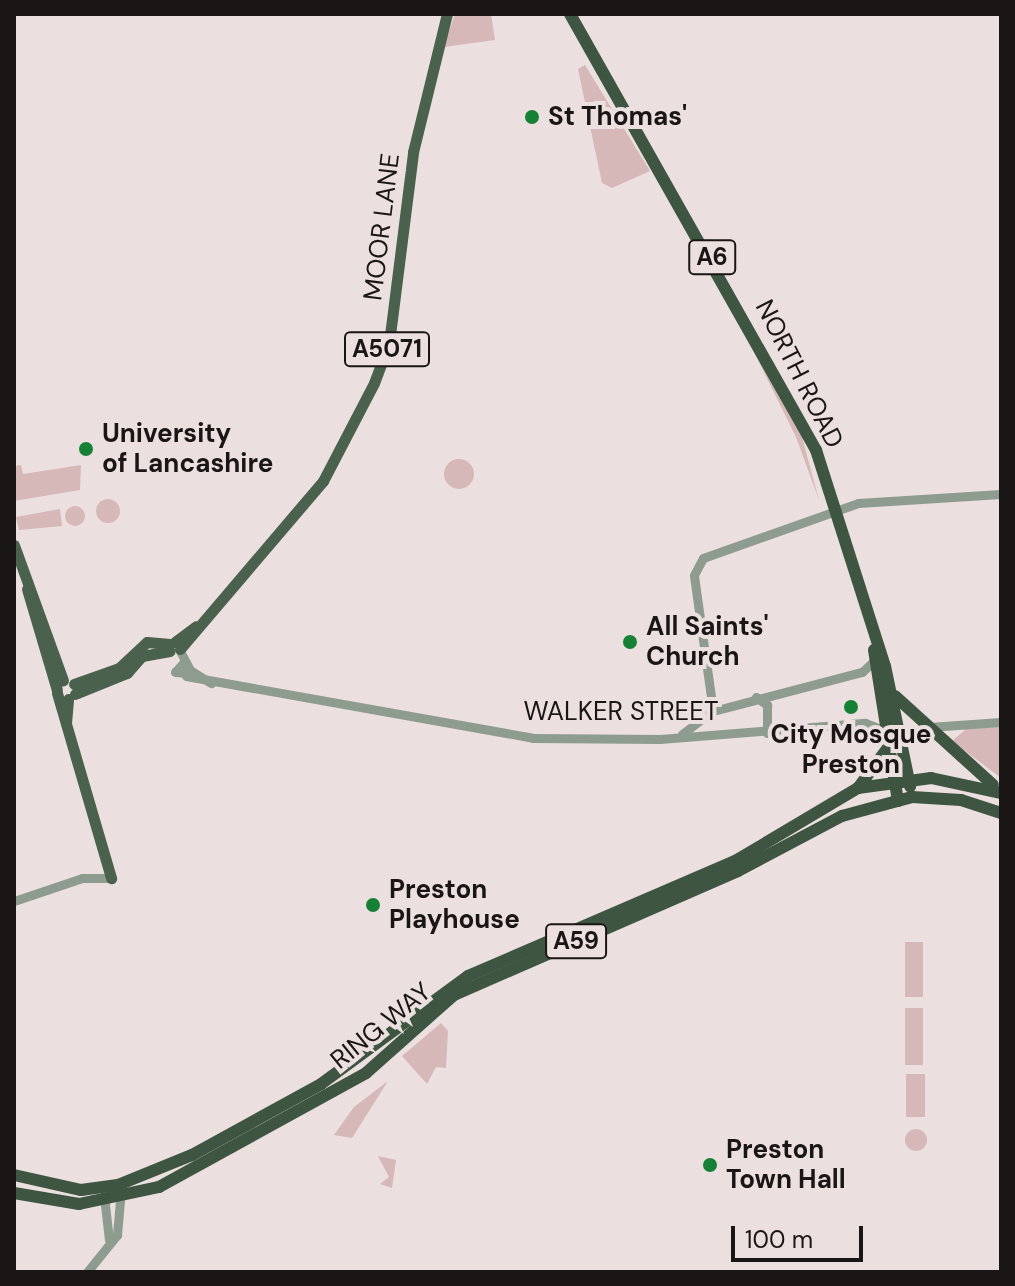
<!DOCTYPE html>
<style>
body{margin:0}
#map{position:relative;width:1015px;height:1286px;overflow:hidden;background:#ebdfdf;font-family:"DM Sans",sans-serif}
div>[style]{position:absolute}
.green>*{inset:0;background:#d6b8b8;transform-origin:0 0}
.round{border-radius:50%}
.tertiary>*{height:9px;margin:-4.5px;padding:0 4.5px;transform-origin:4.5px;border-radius:4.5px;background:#8e9c90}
.primary>*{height:11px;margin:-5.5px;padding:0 5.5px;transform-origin:5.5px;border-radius:5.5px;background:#4a614d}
.trunk>*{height:12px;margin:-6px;padding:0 6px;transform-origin:6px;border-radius:6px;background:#3e5641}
.dots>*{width:22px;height:22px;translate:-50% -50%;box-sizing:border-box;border:4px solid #ebdfdf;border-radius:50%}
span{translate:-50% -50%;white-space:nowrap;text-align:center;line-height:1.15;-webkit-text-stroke:8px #ebdfdf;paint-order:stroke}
.shield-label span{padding:2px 6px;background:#ebdfdf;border:2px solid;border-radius:6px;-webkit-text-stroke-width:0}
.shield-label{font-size:24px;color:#1a1616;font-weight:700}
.poi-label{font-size:26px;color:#1a1616;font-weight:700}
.left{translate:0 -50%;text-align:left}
.street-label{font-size:26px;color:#1a1616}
.frame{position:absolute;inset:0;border:16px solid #1a1616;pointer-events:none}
.scale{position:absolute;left:731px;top:1226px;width:132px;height:36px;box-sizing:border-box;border:4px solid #1a1616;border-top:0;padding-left:10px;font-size:24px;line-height:28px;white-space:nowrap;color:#1a1616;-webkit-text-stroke:6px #ebdfdf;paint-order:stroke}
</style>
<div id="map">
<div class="green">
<i style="clip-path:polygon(455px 14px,491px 14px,495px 40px,444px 47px)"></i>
<i style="clip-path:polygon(585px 65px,650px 171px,612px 188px,602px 183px,578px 69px)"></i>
<i style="clip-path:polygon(745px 334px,802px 437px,819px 500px,796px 437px)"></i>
<i class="round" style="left:444px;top:459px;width:30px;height:30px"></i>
<i style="clip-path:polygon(21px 465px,23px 474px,81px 465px,80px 490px,14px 501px,14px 466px)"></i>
<i class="round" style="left:96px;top:499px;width:24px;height:24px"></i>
<i class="round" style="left:65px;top:506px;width:20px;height:20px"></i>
<i style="clip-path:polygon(60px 509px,62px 526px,19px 530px,16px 517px)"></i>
<i style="clip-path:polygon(1001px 727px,1001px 778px,952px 741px,966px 729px)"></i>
<i style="left:905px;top:942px;width:18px;height:55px"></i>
<i style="left:905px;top:1008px;width:18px;height:57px"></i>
<i style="clip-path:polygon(441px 1023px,448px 1031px,446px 1068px,436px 1067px,427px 1084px,402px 1056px)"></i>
<i style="left:906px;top:1074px;width:19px;height:43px"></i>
<i style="clip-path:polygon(388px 1081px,352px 1138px,334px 1135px,354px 1107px)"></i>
<i class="round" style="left:905px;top:1129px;width:22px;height:22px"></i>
<i style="clip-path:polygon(378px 1156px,396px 1160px,392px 1188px,380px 1184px,389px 1177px)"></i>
</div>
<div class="tertiary">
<i style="left:180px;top:651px;width:21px;rotate:62deg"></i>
<i style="left:190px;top:670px;width:25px;rotate:32deg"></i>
<i style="left:184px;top:662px;width:13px;rotate:132deg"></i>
<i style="left:175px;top:672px;width:14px;rotate:4deg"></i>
<i style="left:186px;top:676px;width:352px;rotate:10.1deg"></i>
<i style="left:533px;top:738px;width:127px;rotate:0.5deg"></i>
<i style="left:660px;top:739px;width:206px;rotate:-4.5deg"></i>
<i style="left:865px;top:723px;width:26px;rotate:21deg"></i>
<i style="left:756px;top:697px;width:14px;rotate:36deg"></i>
<i style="left:767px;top:705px;width:28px;rotate:90deg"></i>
<i style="left:713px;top:711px;width:154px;rotate:-14.7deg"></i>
<i style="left:862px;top:672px;width:18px;rotate:-43deg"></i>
<i style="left:929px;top:727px;width:72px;rotate:-4deg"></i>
<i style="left:682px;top:734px;width:39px;rotate:-37deg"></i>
<i style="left:713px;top:711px;width:137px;rotate:-98deg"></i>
<i style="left:694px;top:575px;width:19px;rotate:-62deg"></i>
<i style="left:703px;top:558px;width:164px;rotate:-19.5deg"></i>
<i style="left:858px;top:503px;width:143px;rotate:-3.6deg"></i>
<i style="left:14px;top:901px;width:72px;rotate:-18.7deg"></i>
<i style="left:82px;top:878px;width:29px"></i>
<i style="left:104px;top:1196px;width:44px;rotate:83.5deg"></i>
<i style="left:87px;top:1272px;width:48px;rotate:-51deg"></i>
<i style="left:117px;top:1235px;width:35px;rotate:-85deg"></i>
</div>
<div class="primary">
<i style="left:14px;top:545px;width:144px;rotate:70.1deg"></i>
<i style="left:27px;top:589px;width:105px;rotate:73.5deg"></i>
<i style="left:175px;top:642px;width:26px;rotate:-37deg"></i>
<i style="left:180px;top:649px;width:221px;rotate:-49.6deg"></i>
<i style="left:323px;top:481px;width:110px;rotate:-62.5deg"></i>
<i style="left:374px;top:383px;width:43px;rotate:-69.4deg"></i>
<i style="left:389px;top:343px;width:193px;rotate:-82.8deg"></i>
<i style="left:413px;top:152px;width:142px;rotate:-76.2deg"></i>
<i style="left:74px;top:684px;width:48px;rotate:-19.6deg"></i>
<i style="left:119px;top:668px;width:38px;rotate:-43deg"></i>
<i style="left:147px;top:642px;width:23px;rotate:5deg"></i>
<i style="left:57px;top:693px;width:193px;rotate:73.7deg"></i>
<i style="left:75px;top:694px;width:56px;rotate:-22deg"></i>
<i style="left:127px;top:673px;width:23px;rotate:-49deg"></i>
<i style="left:142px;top:656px;width:28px;rotate:-10deg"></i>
<i style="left:66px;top:723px;width:24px;rotate:-85deg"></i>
</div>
<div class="trunk">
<i style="left:570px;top:14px;width:501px;rotate:60.57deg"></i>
<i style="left:816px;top:450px;width:227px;rotate:72.3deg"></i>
<i style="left:885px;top:666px;width:123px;rotate:78.2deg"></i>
<i style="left:874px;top:650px;width:153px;rotate:81deg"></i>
<i style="left:895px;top:696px;width:132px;rotate:42.2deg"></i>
<i style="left:858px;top:788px;width:54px;rotate:-53.3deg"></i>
<i style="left:14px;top:1175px;width:69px;rotate:12.6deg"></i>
<i style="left:81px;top:1190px;width:37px;rotate:-8deg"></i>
<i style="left:118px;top:1185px;width:80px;rotate:-22.1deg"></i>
<i style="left:192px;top:1155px;width:147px;rotate:-28.8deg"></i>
<i style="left:321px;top:1084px;width:182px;rotate:-36.3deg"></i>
<i style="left:468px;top:976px;width:293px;rotate:-23.3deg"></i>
<i style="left:737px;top:860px;width:141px;rotate:-30.8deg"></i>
<i style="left:858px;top:788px;width:74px;rotate:-7.8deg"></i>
<i style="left:931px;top:778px;width:72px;rotate:12.1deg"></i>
<i style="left:14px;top:1193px;width:66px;rotate:9.6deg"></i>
<i style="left:79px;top:1204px;width:82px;rotate:-12deg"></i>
<i style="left:159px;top:1187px;width:236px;rotate:-28.8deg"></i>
<i style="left:366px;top:1073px;width:118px;rotate:-41.6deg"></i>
<i style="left:454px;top:995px;width:310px;rotate:-23.6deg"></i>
<i style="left:738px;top:871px;width:118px;rotate:-27.9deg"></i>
<i style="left:842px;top:816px;width:73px;rotate:-15.2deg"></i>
<i style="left:912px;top:797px;width:49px;rotate:3.5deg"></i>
<i style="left:961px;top:800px;width:42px;rotate:18deg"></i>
</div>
<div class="dots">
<i style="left:532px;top:117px;background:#168035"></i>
<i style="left:86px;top:449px;background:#168035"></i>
<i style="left:630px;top:642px;background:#168035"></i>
<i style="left:851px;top:707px;background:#168035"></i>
<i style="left:373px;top:905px;background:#168035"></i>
<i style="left:710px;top:1165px;background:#168035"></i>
</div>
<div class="shield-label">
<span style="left:712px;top:257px">A6</span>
<span style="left:387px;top:349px">A5071</span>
<span style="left:576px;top:941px">A59</span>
</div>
<div class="poi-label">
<span class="left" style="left:548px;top:117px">St Thomas'</span>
<span class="left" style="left:102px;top:449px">University<br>of Lancashire</span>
<span class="left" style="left:646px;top:642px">All Saints'<br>Church</span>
<span style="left:851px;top:750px">City Mosque<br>Preston</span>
<span class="left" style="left:389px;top:905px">Preston<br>Playhouse</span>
<span class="left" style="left:726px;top:1165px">Preston<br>Town Hall</span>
</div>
<div class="street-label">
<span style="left:382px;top:227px;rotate:-83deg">MOOR LANE</span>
<span style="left:799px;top:374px;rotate:63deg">NORTH ROAD</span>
<span style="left:621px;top:712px">WALKER STREET</span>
<span style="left:381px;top:1026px;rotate:-39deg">RING WAY</span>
</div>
<div class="frame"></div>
<div class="scale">100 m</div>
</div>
